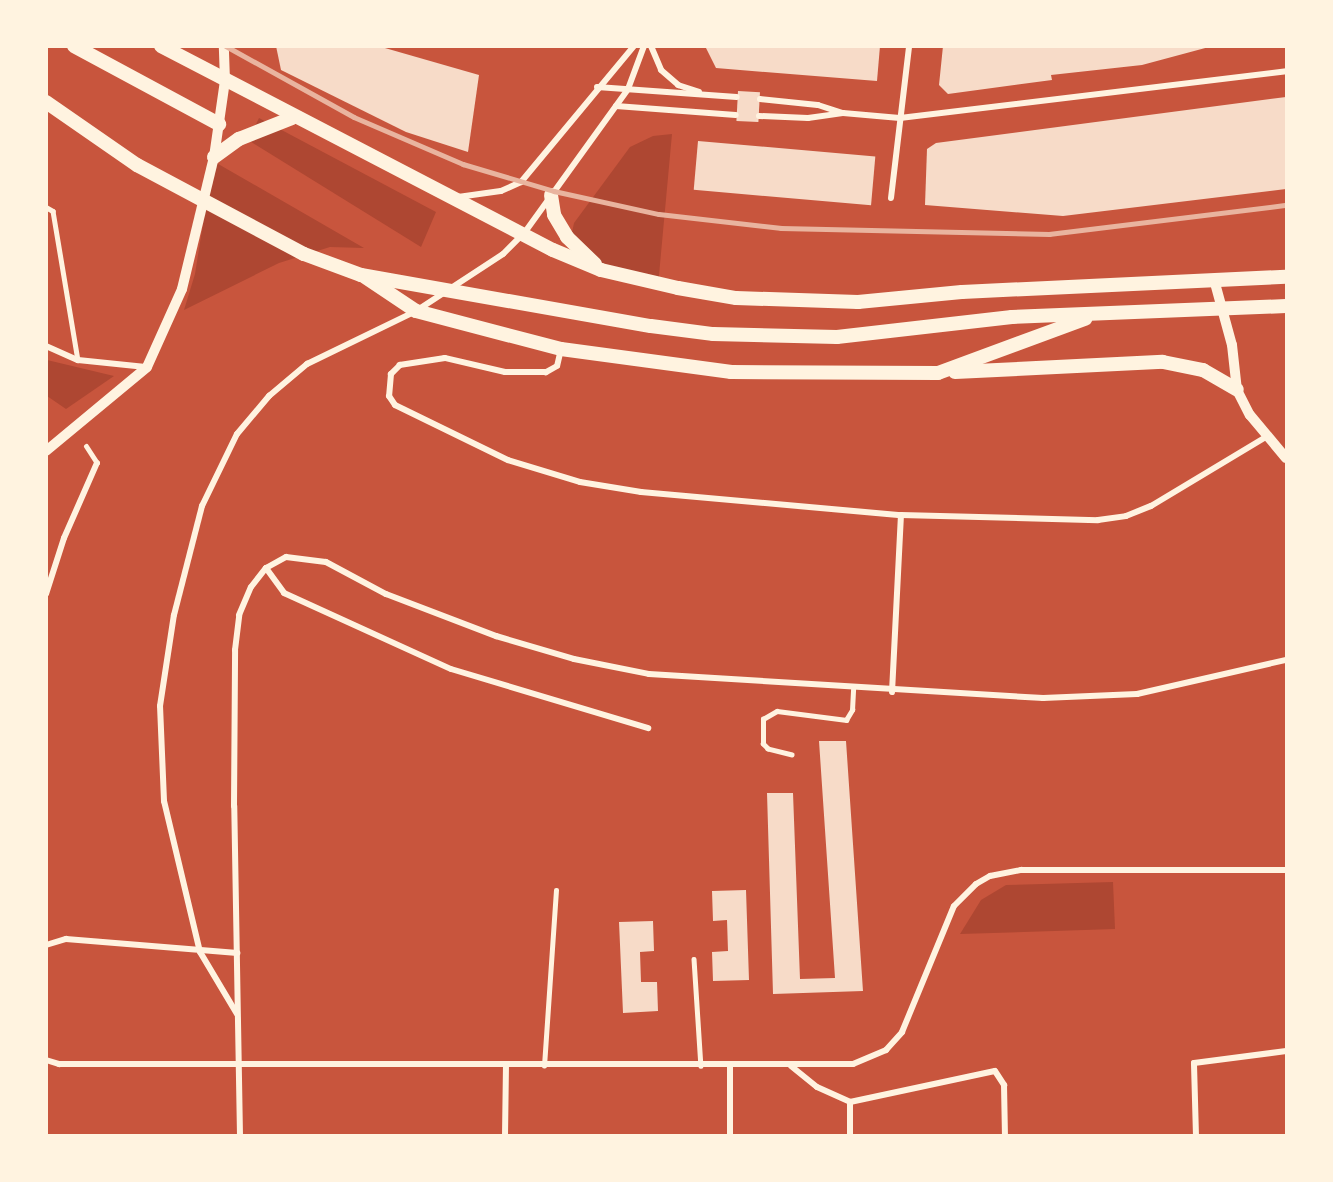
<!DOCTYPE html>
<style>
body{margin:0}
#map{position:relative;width:1333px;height:1182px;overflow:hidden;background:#c8553d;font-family:"Nunito Sans",sans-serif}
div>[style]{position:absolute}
.green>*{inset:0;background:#ae4732}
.building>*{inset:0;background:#f7dbc8;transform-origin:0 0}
.service>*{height:4.5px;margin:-2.25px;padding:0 2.25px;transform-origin:2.25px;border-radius:2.25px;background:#fff3e0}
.pedestrian>*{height:5px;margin:-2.5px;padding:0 2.5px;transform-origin:2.5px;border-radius:2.5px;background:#fff3e0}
.minor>*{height:6px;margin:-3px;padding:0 3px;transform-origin:3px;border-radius:3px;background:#fff3e0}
.tertiary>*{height:10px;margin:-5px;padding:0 5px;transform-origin:5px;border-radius:5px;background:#fff3e0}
.primary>*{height:14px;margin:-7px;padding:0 7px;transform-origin:7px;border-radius:7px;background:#fff3e0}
.rail>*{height:4.5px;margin:-2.25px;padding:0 2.25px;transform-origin:2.25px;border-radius:2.25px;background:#e9b49f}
span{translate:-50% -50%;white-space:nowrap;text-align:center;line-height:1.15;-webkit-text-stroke:6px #fff3e0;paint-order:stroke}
.frame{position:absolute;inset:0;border:48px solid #fff3e0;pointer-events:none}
</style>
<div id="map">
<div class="green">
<i style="clip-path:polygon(259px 118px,436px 212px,421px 247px,248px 140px)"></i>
<i style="clip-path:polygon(672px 134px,658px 286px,620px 274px,580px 253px,571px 237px,574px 223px,630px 147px,653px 136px)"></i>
<i style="clip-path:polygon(213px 161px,364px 248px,330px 247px,279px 263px,184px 310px,195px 274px)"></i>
<i style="clip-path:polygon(47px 360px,114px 376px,66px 409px,47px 396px)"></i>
<i style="clip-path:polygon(1113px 882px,1115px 929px,960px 934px,981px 900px,1006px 885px)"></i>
</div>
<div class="building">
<i style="clip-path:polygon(276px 46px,378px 46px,479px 75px,468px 152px,406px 132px,281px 70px)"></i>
<i style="clip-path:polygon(705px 46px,880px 46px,877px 81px,716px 68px)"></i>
<i style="clip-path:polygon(943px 46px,1209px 46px,1209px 47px,1142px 65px,1051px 75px,1052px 80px,948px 94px,939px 85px)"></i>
<i style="left:738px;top:91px;width:22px;height:30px;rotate:3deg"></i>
<i style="clip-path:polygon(1286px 97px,1286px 189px,1063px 216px,925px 205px,927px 149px,936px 143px)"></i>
<i style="left:698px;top:141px;width:178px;height:49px;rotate:5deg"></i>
<i style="clip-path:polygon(819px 741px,846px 741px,863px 991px,773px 994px,767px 793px,793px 793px,800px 979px,835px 978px)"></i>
<i style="clip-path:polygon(746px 890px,749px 980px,713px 981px,712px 952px,728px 951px,727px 920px,713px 921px,712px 891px)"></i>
<i style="clip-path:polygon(653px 921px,654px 951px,640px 952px,641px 982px,657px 982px,658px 1011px,623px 1013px,619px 922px)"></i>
</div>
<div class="service">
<i style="left:46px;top:207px;width:8px;rotate:30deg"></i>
<i style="left:53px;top:211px;width:151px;rotate:80.5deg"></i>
<i style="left:792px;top:755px;width:25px;rotate:-166deg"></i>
<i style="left:768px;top:749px;width:7px;rotate:-135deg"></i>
<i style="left:763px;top:744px;width:25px;rotate:-90deg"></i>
<i style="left:763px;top:719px;width:16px;rotate:-30deg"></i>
<i style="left:777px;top:711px;width:70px;rotate:7.4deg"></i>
<i style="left:846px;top:720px;width:12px;rotate:-59deg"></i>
<i style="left:852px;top:710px;width:21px;rotate:-87deg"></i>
<i style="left:694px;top:959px;width:107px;rotate:86.3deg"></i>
<i style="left:544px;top:1066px;width:176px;rotate:-86.1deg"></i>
</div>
<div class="pedestrian">
<i style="left:86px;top:446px;width:20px;rotate:57deg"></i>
</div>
<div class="minor">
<i style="left:651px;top:46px;width:26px;rotate:67deg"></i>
<i style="left:661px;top:70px;width:23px;rotate:41deg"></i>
<i style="left:678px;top:85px;width:22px;rotate:18deg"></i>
<i style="left:597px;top:87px;width:140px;rotate:4.1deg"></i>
<i style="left:760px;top:99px;width:58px;rotate:5.9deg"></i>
<i style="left:818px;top:105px;width:26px;rotate:18deg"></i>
<i style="left:616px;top:106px;width:120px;rotate:4.3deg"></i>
<i style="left:759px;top:116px;width:49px;rotate:2.3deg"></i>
<i style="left:808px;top:118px;width:35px;rotate:-8deg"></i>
<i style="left:843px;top:113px;width:57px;rotate:5deg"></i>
<i style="left:900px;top:118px;width:389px;rotate:-6.9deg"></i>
<i style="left:458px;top:197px;width:43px;rotate:-7.9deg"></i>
<i style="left:501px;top:191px;width:22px;rotate:-24deg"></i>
<i style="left:521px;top:182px;width:177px;rotate:-50.3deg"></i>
<i style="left:891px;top:198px;width:153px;rotate:-83.2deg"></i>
<i style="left:46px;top:346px;width:35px;rotate:24deg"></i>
<i style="left:78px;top:360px;width:68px;rotate:5.9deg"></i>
<i style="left:561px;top:349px;width:17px;rotate:103deg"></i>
<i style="left:557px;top:366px;width:13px;rotate:151deg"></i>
<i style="left:546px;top:372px;width:41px;rotate:180deg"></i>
<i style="left:505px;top:372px;width:62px;rotate:-166.9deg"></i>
<i style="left:445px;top:358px;width:46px;rotate:171.2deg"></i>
<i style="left:400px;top:365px;width:13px;rotate:135deg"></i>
<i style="left:391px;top:374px;width:22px;rotate:95deg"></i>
<i style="left:389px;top:396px;width:11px;rotate:56deg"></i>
<i style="left:395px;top:405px;width:126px;rotate:26deg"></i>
<i style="left:508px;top:460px;width:75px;rotate:17deg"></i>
<i style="left:580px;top:482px;width:62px;rotate:9.3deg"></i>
<i style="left:641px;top:492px;width:261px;rotate:5.1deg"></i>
<i style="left:901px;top:515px;width:197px;rotate:1.5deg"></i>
<i style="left:1098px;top:520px;width:28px;rotate:-8deg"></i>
<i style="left:1126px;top:516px;width:27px;rotate:-22deg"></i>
<i style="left:1151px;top:506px;width:134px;rotate:-31deg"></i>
<i style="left:266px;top:568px;width:31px;rotate:54deg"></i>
<i style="left:284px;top:593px;width:183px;rotate:24.5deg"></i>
<i style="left:451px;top:669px;width:206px;rotate:16.7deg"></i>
<i style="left:46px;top:594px;width:59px;rotate:-72.2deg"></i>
<i style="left:64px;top:538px;width:82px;rotate:-66.3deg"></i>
<i style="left:892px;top:692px;width:177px;rotate:-87.1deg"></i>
<i style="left:46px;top:945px;width:21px;rotate:-17deg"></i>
<i style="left:66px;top:939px;width:172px;rotate:4.7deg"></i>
<i style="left:237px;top:1014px;width:72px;rotate:-120.8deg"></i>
<i style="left:200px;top:952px;width:155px;rotate:-103.4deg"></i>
<i style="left:164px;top:801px;width:95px;rotate:-92.4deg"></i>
<i style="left:160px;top:706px;width:92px;rotate:-81.3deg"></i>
<i style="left:174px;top:615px;width:113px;rotate:-75.6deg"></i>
<i style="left:202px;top:506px;width:80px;rotate:-64.1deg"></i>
<i style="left:237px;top:434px;width:50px;rotate:-49.9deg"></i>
<i style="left:269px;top:396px;width:50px;rotate:-40.1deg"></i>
<i style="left:307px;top:364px;width:121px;rotate:-25.9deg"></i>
<i style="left:416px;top:311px;width:104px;rotate:-33.2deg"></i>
<i style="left:503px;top:254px;width:31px;rotate:-45deg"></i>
<i style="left:525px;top:232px;width:176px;rotate:-54.2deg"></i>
<i style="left:628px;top:89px;width:46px;rotate:-69.6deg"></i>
<i style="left:46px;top:1060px;width:14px;rotate:17deg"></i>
<i style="left:59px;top:1064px;width:794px"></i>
<i style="left:853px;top:1064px;width:36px;rotate:-23deg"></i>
<i style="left:886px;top:1050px;width:24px;rotate:-48deg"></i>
<i style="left:902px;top:1032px;width:136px;rotate:-67.6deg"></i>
<i style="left:954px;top:906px;width:31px;rotate:-45deg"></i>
<i style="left:976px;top:884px;width:16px;rotate:-30deg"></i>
<i style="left:990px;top:876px;width:32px;rotate:-11deg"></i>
<i style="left:1021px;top:870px;width:265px"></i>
<i style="left:730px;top:1066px;width:70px;rotate:90deg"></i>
<i style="left:791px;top:1066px;width:33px;rotate:39deg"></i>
<i style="left:817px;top:1087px;width:36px;rotate:24deg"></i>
<i style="left:850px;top:1102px;width:148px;rotate:-12.1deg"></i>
<i style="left:995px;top:1071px;width:17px;rotate:57deg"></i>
<i style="left:1004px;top:1085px;width:51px;rotate:88.9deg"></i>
<i style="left:850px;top:1102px;width:34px;rotate:90deg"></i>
<i style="left:240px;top:1136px;width:330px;rotate:-91deg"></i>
<i style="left:234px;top:806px;width:156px;rotate:-89.6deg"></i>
<i style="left:235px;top:650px;width:35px;rotate:-83deg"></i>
<i style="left:239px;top:615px;width:30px;rotate:-67deg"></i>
<i style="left:251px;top:587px;width:24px;rotate:-52deg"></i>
<i style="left:266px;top:568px;width:23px;rotate:-29deg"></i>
<i style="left:286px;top:557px;width:40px;rotate:7.1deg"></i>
<i style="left:326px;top:562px;width:68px;rotate:28.1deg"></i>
<i style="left:386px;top:594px;width:118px;rotate:20.9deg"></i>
<i style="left:496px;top:636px;width:81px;rotate:16.4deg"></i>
<i style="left:574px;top:659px;width:76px;rotate:11.3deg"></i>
<i style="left:649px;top:674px;width:395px;rotate:3.5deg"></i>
<i style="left:1043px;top:698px;width:94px;rotate:-2.4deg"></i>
<i style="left:1137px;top:694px;width:153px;rotate:-12.9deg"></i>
<i style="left:505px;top:1136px;width:70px;rotate:-89.2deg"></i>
<i style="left:1196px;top:1136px;width:73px;rotate:-91.6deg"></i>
<i style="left:1194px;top:1063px;width:93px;rotate:-7.4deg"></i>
</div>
<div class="tertiary">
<i style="left:1215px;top:283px;width:64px;rotate:74.7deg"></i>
<i style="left:1232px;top:345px;width:45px;rotate:83.7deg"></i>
<i style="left:1237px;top:390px;width:28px;rotate:63deg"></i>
<i style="left:1250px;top:415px;width:56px;rotate:50.1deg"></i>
<i style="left:46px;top:451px;width:131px;rotate:-39.7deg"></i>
<i style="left:147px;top:367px;width:85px;rotate:-65.8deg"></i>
<i style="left:182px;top:289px;width:136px;rotate:-76.4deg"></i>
<i style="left:214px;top:157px;width:77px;rotate:-81.8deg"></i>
<i style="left:225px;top:81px;width:35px;rotate:-92deg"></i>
</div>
<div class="primary">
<i style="left:74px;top:46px;width:165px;rotate:28.3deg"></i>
<i style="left:161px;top:46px;width:442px;rotate:27.5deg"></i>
<i style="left:553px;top:250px;width:52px;rotate:22.6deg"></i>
<i style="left:601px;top:270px;width:79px;rotate:13.2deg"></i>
<i style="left:678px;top:288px;width:59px;rotate:9.8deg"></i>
<i style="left:736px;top:298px;width:122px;rotate:1.9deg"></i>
<i style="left:858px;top:302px;width:104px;rotate:-5.5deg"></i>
<i style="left:962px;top:292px;width:324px;rotate:-2.7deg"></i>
<i style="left:46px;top:102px;width:111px;rotate:34.7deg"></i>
<i style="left:137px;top:165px;width:189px;rotate:28.1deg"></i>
<i style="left:304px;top:254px;width:61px;rotate:20.2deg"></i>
<i style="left:361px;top:275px;width:294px;rotate:10deg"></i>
<i style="left:651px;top:326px;width:63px;rotate:7.4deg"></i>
<i style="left:713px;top:334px;width:124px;rotate:1.4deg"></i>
<i style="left:837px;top:337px;width:176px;rotate:-6.5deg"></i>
<i style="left:1012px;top:317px;width:274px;rotate:-2.3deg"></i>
<i style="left:214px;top:157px;width:31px;rotate:-36deg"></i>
<i style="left:239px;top:139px;width:57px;rotate:-21.6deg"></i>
<i style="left:551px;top:195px;width:20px;rotate:81deg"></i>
<i style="left:554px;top:215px;width:26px;rotate:59deg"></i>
<i style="left:567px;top:237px;width:39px;rotate:44deg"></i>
<i style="left:365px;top:277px;width:61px;rotate:33.7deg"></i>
<i style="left:416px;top:311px;width:150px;rotate:14.7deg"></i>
<i style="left:561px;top:349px;width:172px;rotate:7.7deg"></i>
<i style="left:731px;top:372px;width:207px;rotate:0.3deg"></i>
<i style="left:938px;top:373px;width:157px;rotate:-20.2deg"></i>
<i style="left:955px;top:372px;width:208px;rotate:-2.8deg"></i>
<i style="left:1163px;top:362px;width:41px;rotate:11.3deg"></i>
<i style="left:1203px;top:370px;width:39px;rotate:30deg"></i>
</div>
<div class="rail">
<i style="left:226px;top:46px;width:146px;rotate:29deg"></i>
<i style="left:354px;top:117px;width:119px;rotate:23.3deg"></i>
<i style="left:463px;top:164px;width:95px;rotate:16.5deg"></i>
<i style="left:554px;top:191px;width:107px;rotate:12.4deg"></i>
<i style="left:659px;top:214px;width:123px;rotate:6.5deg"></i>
<i style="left:781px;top:228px;width:268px;rotate:1.3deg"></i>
<i style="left:1049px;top:234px;width:239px;rotate:-7deg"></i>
</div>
<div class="frame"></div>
</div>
